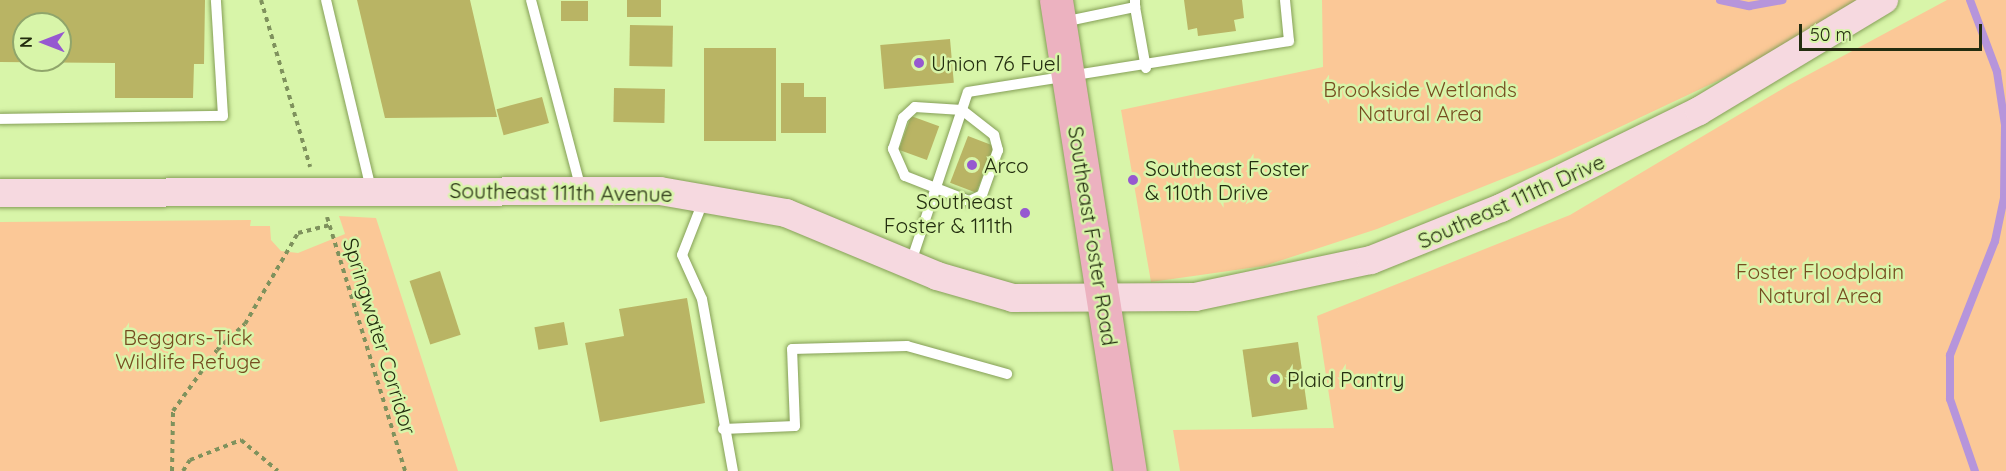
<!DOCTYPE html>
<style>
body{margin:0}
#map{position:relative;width:2006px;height:471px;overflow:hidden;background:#d8f5a9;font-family:Quicksand,sans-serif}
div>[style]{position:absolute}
.green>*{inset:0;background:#fbc897}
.stream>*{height:8px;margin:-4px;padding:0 4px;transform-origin:4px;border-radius:4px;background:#b695db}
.building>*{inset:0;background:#b9b464;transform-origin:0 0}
.path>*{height:4px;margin-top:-2px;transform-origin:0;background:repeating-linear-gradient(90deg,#7f925d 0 4.5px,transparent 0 9px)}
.roads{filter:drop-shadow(0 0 2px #859f57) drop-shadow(0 0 2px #859f57)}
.lane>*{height:10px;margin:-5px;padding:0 5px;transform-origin:5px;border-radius:5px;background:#fff}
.secondary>*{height:28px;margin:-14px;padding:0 14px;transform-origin:14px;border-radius:14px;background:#f6d9e0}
.primary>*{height:33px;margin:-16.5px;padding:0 16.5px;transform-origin:16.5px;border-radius:16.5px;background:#ecb2c0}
.dots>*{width:16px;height:16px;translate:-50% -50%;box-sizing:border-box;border:3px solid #d8f5a9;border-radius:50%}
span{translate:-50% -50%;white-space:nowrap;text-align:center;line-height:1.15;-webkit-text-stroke:5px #d8f5a9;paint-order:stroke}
.poi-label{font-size:21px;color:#232d0f}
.left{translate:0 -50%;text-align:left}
.right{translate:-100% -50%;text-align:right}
.park-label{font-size:21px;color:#764d20}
.street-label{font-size:21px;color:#232d0f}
.north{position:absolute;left:12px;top:12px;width:60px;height:60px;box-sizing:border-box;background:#d8f5a9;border:2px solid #90a56b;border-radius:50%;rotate:270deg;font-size:16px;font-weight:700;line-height:24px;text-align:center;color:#232d0f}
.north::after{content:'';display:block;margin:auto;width:21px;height:27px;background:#9659d0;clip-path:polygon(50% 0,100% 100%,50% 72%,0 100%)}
.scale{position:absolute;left:1799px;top:24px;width:183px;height:27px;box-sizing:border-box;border:3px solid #232d0f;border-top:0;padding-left:8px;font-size:18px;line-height:21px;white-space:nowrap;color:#232d0f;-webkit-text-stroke:4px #d8f5a9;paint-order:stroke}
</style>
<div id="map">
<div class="green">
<i style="clip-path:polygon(1322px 0,1857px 0,1762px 60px,1552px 159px,1377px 229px,1264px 266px,1151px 282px,1121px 110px,1323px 67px)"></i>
<i style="clip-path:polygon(1947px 0,2006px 0,2006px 471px,1180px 471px,1173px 430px,1334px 428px,1317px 316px,1570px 215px,1789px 85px)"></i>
<i style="clip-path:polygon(339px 216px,376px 218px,458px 471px,0 471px,0 222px,251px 220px,250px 226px,270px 226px,271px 240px,281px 251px,298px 253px,345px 234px)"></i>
</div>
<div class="stream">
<i style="left:1720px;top:0;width:30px;rotate:12deg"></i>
<i style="left:1749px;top:6px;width:34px;rotate:-10deg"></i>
<i style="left:1970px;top:0;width:77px;rotate:69.4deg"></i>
<i style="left:1997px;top:72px;width:54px;rotate:81.4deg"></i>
<i style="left:2005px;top:125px;width:73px;rotate:90.8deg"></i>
<i style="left:2004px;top:198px;width:44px;rotate:101.8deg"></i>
<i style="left:1995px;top:241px;width:123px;rotate:111.5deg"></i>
<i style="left:1950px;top:355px;width:44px;rotate:90deg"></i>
<i style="left:1950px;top:399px;width:76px;rotate:70.9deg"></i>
</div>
<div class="building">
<i style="clip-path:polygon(evenodd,0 0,205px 0,204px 64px,194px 64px,193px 98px,115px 98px,115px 63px,0 62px,0 0,24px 24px,60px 24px,60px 60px,24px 60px,24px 24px)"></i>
<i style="clip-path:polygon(357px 0,470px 0,497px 117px,385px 118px)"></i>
<i style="left:627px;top:0;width:34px;height:17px"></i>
<i style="clip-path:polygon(1184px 0,1242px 0,1244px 18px,1234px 20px,1236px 31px,1198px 36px,1197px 28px,1188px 30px)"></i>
<i style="left:561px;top:1px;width:27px;height:20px"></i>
<i style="left:630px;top:25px;width:43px;height:41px;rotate:1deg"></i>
<i style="left:950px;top:39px;width:44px;height:70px;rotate:85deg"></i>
<i style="left:704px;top:48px;width:72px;height:93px"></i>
<i style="clip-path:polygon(781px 83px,804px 83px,804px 97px,826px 97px,826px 133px,781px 133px)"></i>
<i style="left:614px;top:88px;width:51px;height:34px;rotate:1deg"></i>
<i style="left:542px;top:97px;width:27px;height:47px;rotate:75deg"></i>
<i style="left:911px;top:116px;width:30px;height:36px;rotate:20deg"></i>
<i style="left:968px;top:136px;width:28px;height:50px;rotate:21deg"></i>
<i style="left:440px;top:271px;width:67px;height:32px;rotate:72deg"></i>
<i style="clip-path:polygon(687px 298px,705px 403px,600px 422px,585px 343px,624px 336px,619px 309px)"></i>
<i style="left:564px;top:322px;width:23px;height:30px;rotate:80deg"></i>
<i style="left:1298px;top:342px;width:68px;height:56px;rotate:82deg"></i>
</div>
<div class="path">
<i style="left:261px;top:0;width:174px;rotate:73.6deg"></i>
<i style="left:327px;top:217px;width:266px;rotate:72.9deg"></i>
<i style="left:172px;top:471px;width:60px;rotate:-89deg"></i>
<i style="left:173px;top:411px;width:75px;rotate:-54.2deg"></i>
<i style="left:217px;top:350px;width:38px;rotate:-43deg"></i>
<i style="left:245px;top:324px;width:105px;rotate:-59.8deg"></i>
<i style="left:298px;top:233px;width:32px;rotate:-14deg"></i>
<i style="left:183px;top:471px;width:13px;rotate:-58deg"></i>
<i style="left:190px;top:460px;width:55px;rotate:-21.4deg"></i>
<i style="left:241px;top:440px;width:48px;rotate:40deg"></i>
</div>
<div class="roads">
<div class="lane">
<i style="left:326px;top:0;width:194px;rotate:76.6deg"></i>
<i style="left:531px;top:0;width:196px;rotate:75.2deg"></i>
<i style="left:1135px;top:7px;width:62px;rotate:79.8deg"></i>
<i style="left:1063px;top:22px;width:74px;rotate:-11.8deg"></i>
<i style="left:1135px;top:7px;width:7px;rotate:-90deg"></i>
<i style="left:915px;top:107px;width:47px;rotate:3.7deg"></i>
<i style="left:962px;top:110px;width:41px;rotate:38deg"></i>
<i style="left:994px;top:135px;width:16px;rotate:75deg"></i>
<i style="left:998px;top:150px;width:48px;rotate:109.6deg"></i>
<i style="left:982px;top:195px;width:14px;rotate:155deg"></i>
<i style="left:969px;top:201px;width:69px;rotate:-158.7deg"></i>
<i style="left:905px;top:176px;width:30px;rotate:-114deg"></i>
<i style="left:893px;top:149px;width:33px;rotate:-72deg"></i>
<i style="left:903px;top:118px;width:16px;rotate:-43deg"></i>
<i style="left:0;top:119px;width:223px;rotate:-0.8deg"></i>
<i style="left:223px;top:116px;width:116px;rotate:-93.5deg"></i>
<i style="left:704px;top:199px;width:60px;rotate:111.4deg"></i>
<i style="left:682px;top:255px;width:48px;rotate:65.6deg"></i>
<i style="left:702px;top:299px;width:175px;rotate:79.8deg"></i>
<i style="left:910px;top:265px;width:182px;rotate:-71.5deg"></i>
<i style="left:968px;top:92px;width:325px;rotate:-9deg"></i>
<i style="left:1289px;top:41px;width:41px;rotate:-95.6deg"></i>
<i style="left:723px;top:429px;width:72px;rotate:-2.4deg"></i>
<i style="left:795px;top:426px;width:77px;rotate:-92.2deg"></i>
<i style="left:792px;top:349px;width:115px;rotate:-1.5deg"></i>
<i style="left:907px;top:346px;width:104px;rotate:15.6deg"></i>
</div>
<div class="secondary">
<i style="left:0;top:193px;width:660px;rotate:-0.17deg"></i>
<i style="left:660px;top:191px;width:128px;rotate:9.9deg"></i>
<i style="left:786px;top:213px;width:164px;rotate:22.6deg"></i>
<i style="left:937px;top:276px;width:79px;rotate:16.1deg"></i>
<i style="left:1013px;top:298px;width:182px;rotate:-0.3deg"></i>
<i style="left:1195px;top:297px;width:180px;rotate:-11.9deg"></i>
<i style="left:1371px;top:260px;width:140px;rotate:-21.8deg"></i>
<i style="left:1501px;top:208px;width:220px;rotate:-26.1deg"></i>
<i style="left:1699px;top:111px;width:216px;rotate:-31deg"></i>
</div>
<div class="primary">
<i style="left:1056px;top:0;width:477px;rotate:81.1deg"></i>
</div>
</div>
<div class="dots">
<i style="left:919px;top:63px;background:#9659d0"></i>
<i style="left:972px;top:165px;background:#9659d0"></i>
<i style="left:1133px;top:180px;background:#9659d0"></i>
<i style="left:1025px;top:213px;background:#9659d0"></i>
<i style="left:1275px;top:379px;background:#9659d0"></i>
</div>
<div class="poi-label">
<span class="left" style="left:931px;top:63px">Union 76 Fuel</span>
<span class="left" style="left:984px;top:165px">Arco</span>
<span class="left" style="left:1145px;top:180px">Southeast Foster<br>&amp; 110th Drive</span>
<span class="right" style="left:1013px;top:213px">Southeast<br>Foster &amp; 111th</span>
<span class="left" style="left:1287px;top:379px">Plaid Pantry</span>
</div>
<div class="park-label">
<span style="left:1420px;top:101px">Brookside Wetlands<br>Natural Area</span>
<span style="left:1820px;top:283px">Foster Floodplain<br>Natural Area</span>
<span style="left:188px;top:349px">Beggars-Tick<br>Wildlife Refuge</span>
</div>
<div class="street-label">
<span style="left:561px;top:192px;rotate:1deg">Southeast 111th Avenue</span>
<span style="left:1511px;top:201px;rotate:-24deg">Southeast 111th Drive</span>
<span style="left:1093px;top:236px;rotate:81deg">Southeast Foster Road</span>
<span style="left:380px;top:336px;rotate:73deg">Springwater Corridor</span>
</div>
<div class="north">N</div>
<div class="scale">50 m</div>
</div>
